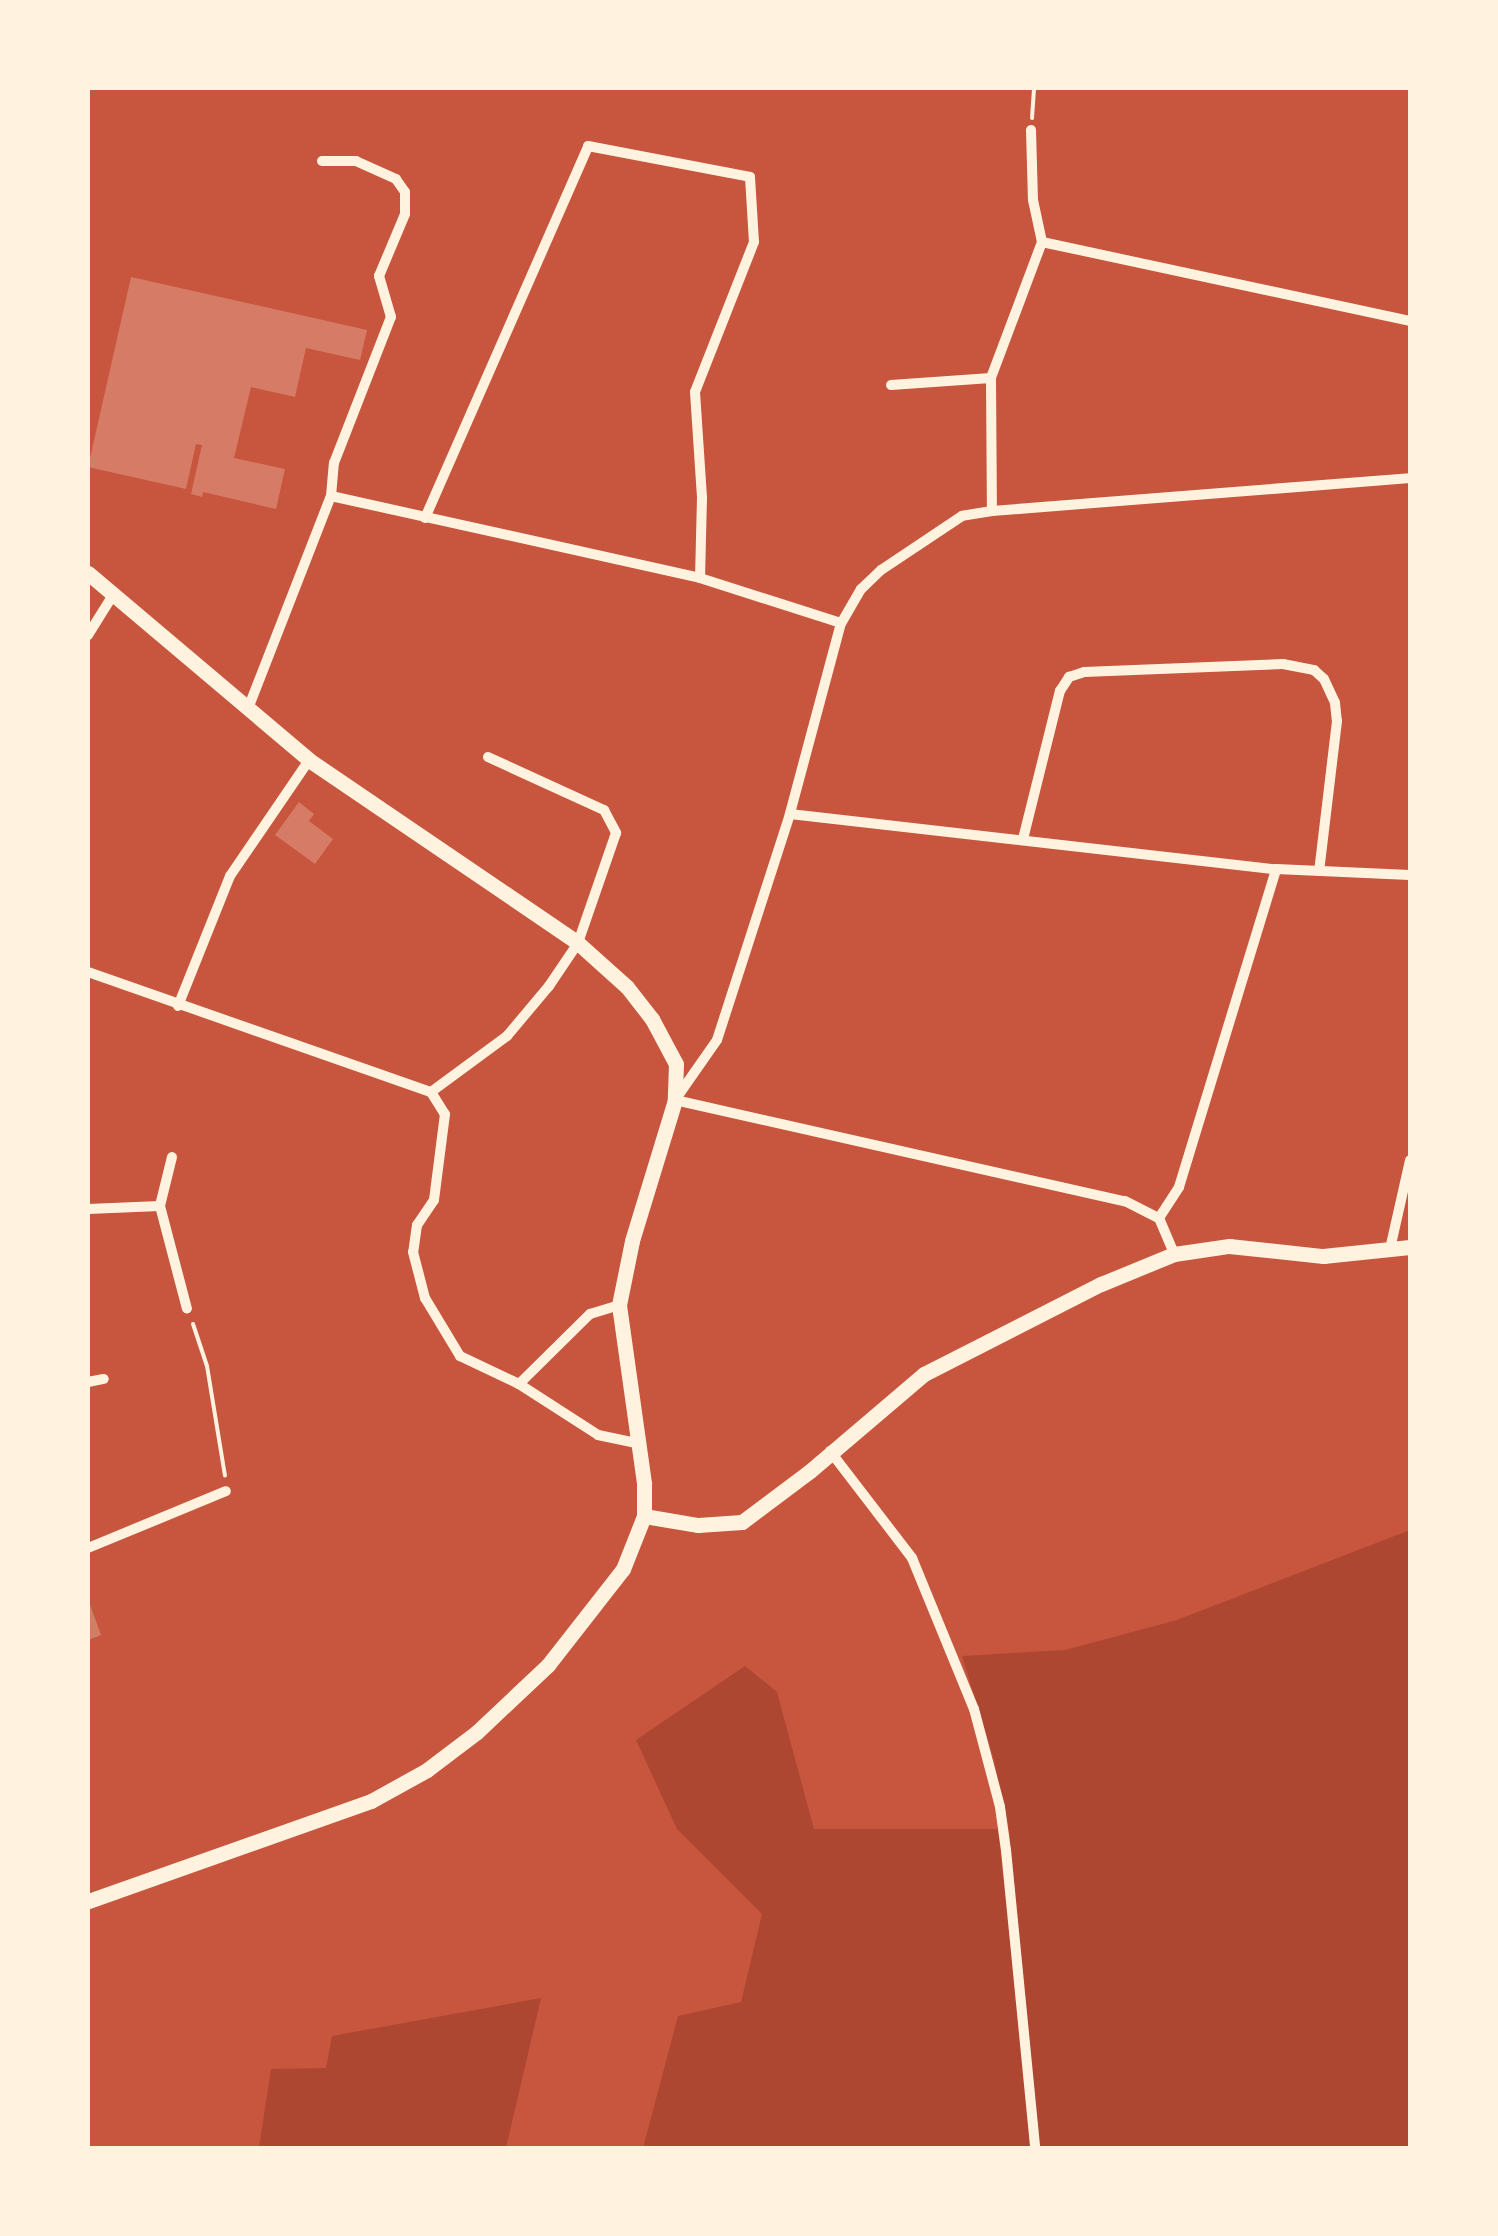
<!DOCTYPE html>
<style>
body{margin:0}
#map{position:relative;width:1498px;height:2236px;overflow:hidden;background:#c8553d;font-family:"Nunito Sans",sans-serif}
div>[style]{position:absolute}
.green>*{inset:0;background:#ae4732}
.building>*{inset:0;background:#d67c66}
.path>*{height:4px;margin:-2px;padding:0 2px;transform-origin:2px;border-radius:2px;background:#fff3e0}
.minor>*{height:10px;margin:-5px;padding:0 5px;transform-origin:5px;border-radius:5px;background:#fff3e0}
.tertiary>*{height:15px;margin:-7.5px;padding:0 7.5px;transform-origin:7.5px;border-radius:7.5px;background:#fff3e0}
span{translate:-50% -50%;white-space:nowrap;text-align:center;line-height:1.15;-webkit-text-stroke:10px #fff3e0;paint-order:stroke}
.frame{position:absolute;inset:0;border:90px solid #fff3e0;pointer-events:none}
</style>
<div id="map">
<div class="green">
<i style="clip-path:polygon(1410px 1530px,1410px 2148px,643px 2148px,678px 2016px,741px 2002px,762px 1914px,677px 1829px,636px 1740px,745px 1666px,777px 1692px,814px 1829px,998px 1829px,1021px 2045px,1030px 2044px,1009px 1831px,994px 1760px,962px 1656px,1065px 1650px,1177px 1620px)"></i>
<i style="clip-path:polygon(541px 1998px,506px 2148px,259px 2148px,271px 2069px,326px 2068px,332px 2036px)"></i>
</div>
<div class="building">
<i style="clip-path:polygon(131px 277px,367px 330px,360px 360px,306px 348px,295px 397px,251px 387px,234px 458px,285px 469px,276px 509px,203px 492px,202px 497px,191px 494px,202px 445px,196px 444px,186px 489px,88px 467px)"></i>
<i style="clip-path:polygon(299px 802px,314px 814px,309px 821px,333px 839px,315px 864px,275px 835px)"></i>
<i style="clip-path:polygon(88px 1599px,101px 1635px,88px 1640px)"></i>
</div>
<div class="path">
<i style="left:1032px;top:118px;width:30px;rotate:-86deg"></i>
<i style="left:193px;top:1324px;width:44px;rotate:71.6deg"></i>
<i style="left:207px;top:1366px;width:111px;rotate:80.7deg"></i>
</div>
<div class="minor">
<i style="left:1031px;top:130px;width:70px;rotate:88.4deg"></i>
<i style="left:1033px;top:200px;width:43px;rotate:77.9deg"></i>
<i style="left:1042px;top:242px;width:145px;rotate:110.6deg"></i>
<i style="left:991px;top:378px;width:133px;rotate:89.6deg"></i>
<i style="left:992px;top:511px;width:30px;rotate:171deg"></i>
<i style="left:962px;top:516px;width:97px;rotate:146.3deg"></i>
<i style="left:881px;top:570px;width:28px;rotate:136deg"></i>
<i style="left:861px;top:589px;width:39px;rotate:120deg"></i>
<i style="left:841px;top:623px;width:198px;rotate:105deg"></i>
<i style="left:790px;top:814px;width:237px;rotate:107.9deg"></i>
<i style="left:717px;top:1040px;width:73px;rotate:125deg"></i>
<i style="left:675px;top:1100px;width:461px;rotate:12.7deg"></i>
<i style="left:1125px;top:1201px;width:38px;rotate:27deg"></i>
<i style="left:1159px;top:1218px;width:39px;rotate:67deg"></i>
<i style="left:1042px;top:242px;width:376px;rotate:12.1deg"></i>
<i style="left:891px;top:385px;width:100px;rotate:-4deg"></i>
<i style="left:331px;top:496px;width:378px;rotate:12.5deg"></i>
<i style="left:700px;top:578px;width:148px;rotate:17.7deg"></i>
<i style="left:992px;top:511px;width:419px;rotate:-4.5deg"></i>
<i style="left:425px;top:518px;width:406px;rotate:-66.3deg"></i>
<i style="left:588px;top:146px;width:165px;rotate:10.8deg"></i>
<i style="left:750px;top:177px;width:65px;rotate:86.5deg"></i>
<i style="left:754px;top:242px;width:161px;rotate:111.5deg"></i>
<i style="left:695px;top:392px;width:105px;rotate:86.2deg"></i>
<i style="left:702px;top:497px;width:81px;rotate:91.4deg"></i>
<i style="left:88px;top:635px;width:47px;rotate:-58deg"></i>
<i style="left:249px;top:706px;width:225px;rotate:-68.7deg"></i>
<i style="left:331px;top:496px;width:33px;rotate:-85deg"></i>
<i style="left:334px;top:463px;width:157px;rotate:-68.7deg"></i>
<i style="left:391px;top:317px;width:43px;rotate:-106.3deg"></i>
<i style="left:379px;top:276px;width:67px;rotate:-67.2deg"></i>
<i style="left:405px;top:214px;width:22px;rotate:-90deg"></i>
<i style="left:405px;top:192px;width:16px;rotate:-125deg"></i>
<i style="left:396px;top:179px;width:44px;rotate:-155.8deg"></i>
<i style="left:356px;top:161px;width:34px;rotate:180deg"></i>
<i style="left:488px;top:757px;width:128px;rotate:24.6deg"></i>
<i style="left:604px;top:810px;width:26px;rotate:62deg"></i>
<i style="left:616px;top:833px;width:116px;rotate:109.1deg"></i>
<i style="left:578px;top:943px;width:52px;rotate:124deg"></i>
<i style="left:549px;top:986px;width:65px;rotate:130deg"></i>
<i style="left:507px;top:1036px;width:94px;rotate:143.6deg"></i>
<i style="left:431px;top:1092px;width:26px;rotate:58deg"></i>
<i style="left:445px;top:1114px;width:87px;rotate:97.3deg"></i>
<i style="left:434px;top:1200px;width:30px;rotate:124deg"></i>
<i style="left:417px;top:1225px;width:27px;rotate:98deg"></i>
<i style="left:413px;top:1252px;width:48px;rotate:75.4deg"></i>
<i style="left:425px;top:1298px;width:68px;rotate:58.9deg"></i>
<i style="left:460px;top:1356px;width:65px;rotate:25.4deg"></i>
<i style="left:519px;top:1384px;width:94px;rotate:32.8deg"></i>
<i style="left:598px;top:1435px;width:44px;rotate:11.8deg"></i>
<i style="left:790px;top:814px;width:489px;rotate:6.5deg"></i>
<i style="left:1276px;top:869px;width:134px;rotate:2.6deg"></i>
<i style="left:1023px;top:839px;width:153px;rotate:-76deg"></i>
<i style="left:1060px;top:691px;width:17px;rotate:-57deg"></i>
<i style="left:1069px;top:677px;width:16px;rotate:-18deg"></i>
<i style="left:1084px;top:672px;width:199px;rotate:-2.3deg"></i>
<i style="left:1283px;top:664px;width:32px;rotate:11deg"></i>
<i style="left:1314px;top:670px;width:13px;rotate:42deg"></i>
<i style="left:1324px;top:679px;width:26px;rotate:65deg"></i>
<i style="left:1335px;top:703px;width:18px;rotate:84deg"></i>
<i style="left:1337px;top:721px;width:151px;rotate:96.8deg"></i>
<i style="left:88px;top:972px;width:363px;rotate:19.3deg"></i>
<i style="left:178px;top:1006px;width:140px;rotate:-68.2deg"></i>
<i style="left:230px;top:876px;width:140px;rotate:-55.7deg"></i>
<i style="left:172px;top:1157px;width:50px;rotate:103.8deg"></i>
<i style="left:160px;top:1206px;width:106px;rotate:75.3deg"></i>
<i style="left:88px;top:1209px;width:72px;rotate:-2.4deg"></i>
<i style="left:1159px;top:1218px;width:37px;rotate:-57deg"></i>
<i style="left:1179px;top:1187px;width:332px;rotate:-73deg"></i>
<i style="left:1390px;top:1249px;width:91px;rotate:-77.3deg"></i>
<i style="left:88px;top:1382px;width:16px;rotate:-11deg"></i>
<i style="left:519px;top:1384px;width:100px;rotate:-44.6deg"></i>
<i style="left:590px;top:1314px;width:30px;rotate:-17deg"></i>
<i style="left:830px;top:1451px;width:135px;rotate:52.5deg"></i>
<i style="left:912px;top:1558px;width:163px;rotate:67.7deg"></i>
<i style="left:974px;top:1709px;width:101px;rotate:75.1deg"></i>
<i style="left:1000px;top:1807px;width:43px;rotate:82.1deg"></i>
<i style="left:1006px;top:1850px;width:299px;rotate:84.4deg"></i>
<i style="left:88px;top:1548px;width:149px;rotate:-22.4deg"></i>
</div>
<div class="tertiary">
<i style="left:88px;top:573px;width:289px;rotate:40.2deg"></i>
<i style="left:309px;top:760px;width:325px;rotate:34.2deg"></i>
<i style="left:578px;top:943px;width:66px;rotate:41.9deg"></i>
<i style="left:627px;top:987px;width:41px;rotate:52deg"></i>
<i style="left:652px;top:1019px;width:51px;rotate:61.9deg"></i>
<i style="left:676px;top:1064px;width:36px;rotate:92deg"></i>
<i style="left:675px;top:1100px;width:147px;rotate:107deg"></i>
<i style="left:632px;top:1241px;width:65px;rotate:101.5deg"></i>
<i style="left:619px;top:1305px;width:181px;rotate:82deg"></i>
<i style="left:644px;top:1484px;width:32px;rotate:90deg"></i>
<i style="left:644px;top:1516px;width:57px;rotate:111.6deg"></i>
<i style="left:623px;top:1569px;width:122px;rotate:128deg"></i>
<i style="left:548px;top:1665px;width:98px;rotate:136.7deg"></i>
<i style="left:477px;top:1732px;width:63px;rotate:142.8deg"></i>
<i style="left:427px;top:1770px;width:64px;rotate:151deg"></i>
<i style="left:371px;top:1801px;width:300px;rotate:160.5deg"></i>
<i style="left:644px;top:1516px;width:55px;rotate:9.5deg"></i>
<i style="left:698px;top:1525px;width:44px;rotate:-3.9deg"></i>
<i style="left:742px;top:1522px;width:85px;rotate:-36.9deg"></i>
<i style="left:810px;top:1471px;width:150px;rotate:-40.4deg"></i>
<i style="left:924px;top:1374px;width:199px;rotate:-27deg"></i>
<i style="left:1101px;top:1284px;width:79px;rotate:-22.3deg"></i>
<i style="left:1174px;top:1254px;width:56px;rotate:-8.3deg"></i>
<i style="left:1229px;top:1246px;width:95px;rotate:6.1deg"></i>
<i style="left:1323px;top:1256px;width:87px;rotate:-5.9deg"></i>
</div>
<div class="frame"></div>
</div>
